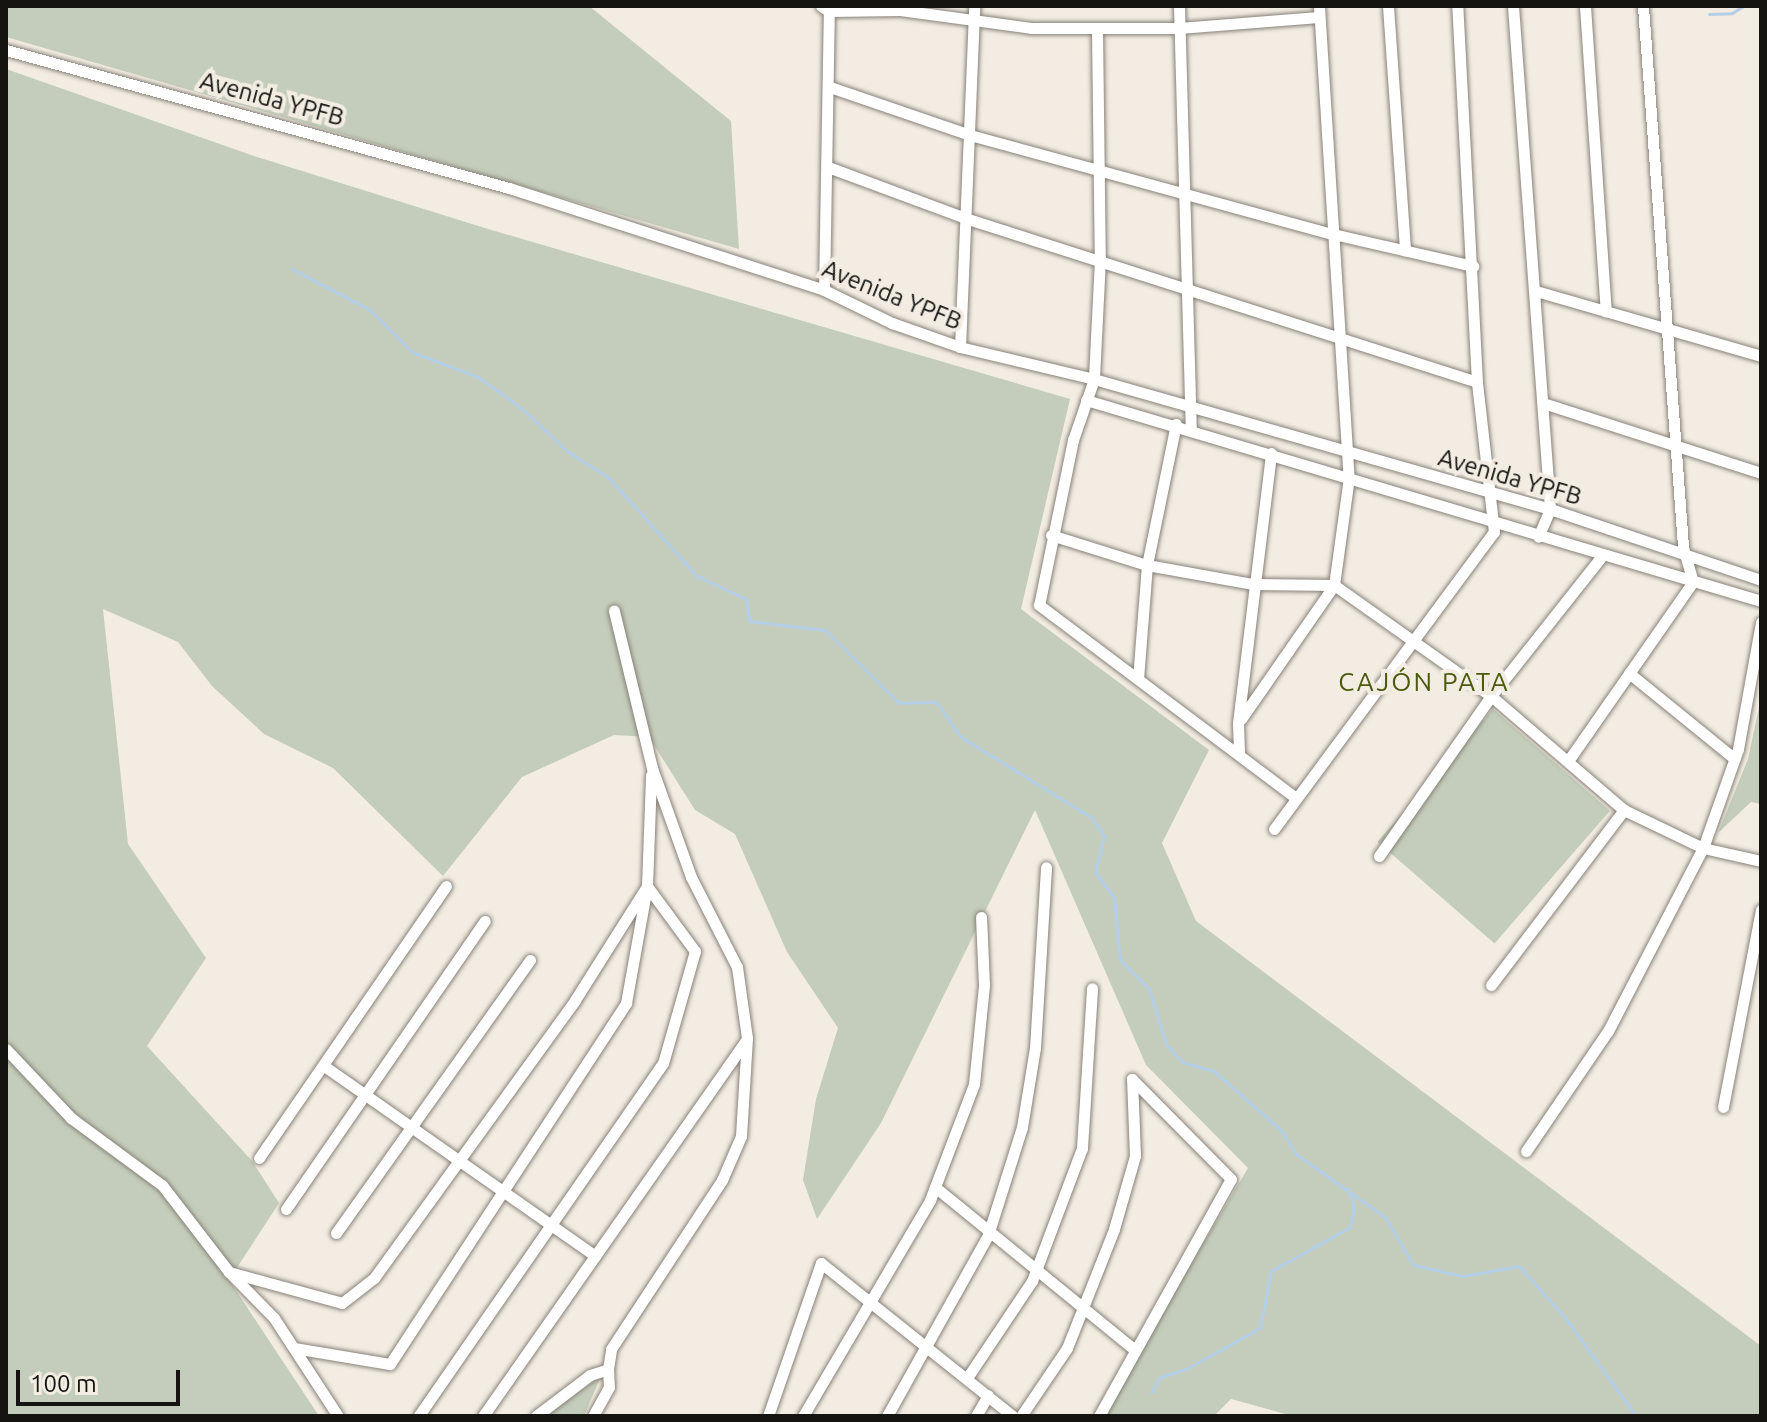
<!DOCTYPE html>
<meta charset="utf-8">
<style>
body{margin:0}
#map{position:relative;width:1767px;height:1422px;overflow:hidden;background:#f2ece2;font-family:Ubuntu,sans-serif}
div>[style]{position:absolute}
.green>*{inset:0;background:#c4cdbb;transform-origin:0 0}
.stream>*{height:3px;margin:-1.5px;padding:0 1.5px;transform-origin:1.5px;border-radius:1.5px;background:#b3cee6}
.roads{filter:drop-shadow(0 0 2px #878279) drop-shadow(0 0 2px #878279)}
.minor>*{height:11px;margin:-5.5px;padding:0 5.5px;transform-origin:5.5px;border-radius:5.5px;background:#fff}
span{translate:-50% -50%;white-space:nowrap;text-align:center;line-height:1.15;-webkit-text-stroke:8px #f2ece2;paint-order:stroke}
.street-label{font-size:24px;color:#161411}
.neighbourhood-label{font-size:26px;color:#4b5a0b;letter-spacing:2px}
.frame{position:absolute;inset:0;border:8px solid #161411;pointer-events:none}
.scale{position:absolute;left:16px;top:1370px;width:164px;height:36px;box-sizing:border-box;border:4px solid #161411;border-top:0;padding-left:10px;font-size:24px;line-height:28px;white-space:nowrap;color:#161411;-webkit-text-stroke:6px #f2ece2;paint-order:stroke}
</style>
<div id="map">
<div class="green">
<i style="clip-path:polygon(6px 6px,589px 6px,731px 121px,739px 249px,6px 37px)"></i>
<i style="clip-path:polygon(6px 69px,254px 156px,488px 229px,1070px 399px,1021px 609px,1209px 750px,1162px 843px,1196px 921px,1761px 1346px,1761px 1416px,1293px 1416px,1231px 1399px,1214px 1416px,1101px 1416px,1248px 1168px,1146px 1065px,1035px 810px,881px 1123px,817px 1219px,803px 1180px,816px 1099px,838px 1028px,787px 952px,735px 834px,695px 810px,649px 737px,614px 735px,522px 777px,443px 876px,333px 768px,264px 734px,212px 686px,178px 642px,103px 609px,128px 844px,206px 958px,147px 1046px,252px 1161px,279px 1203px,229px 1280px,319px 1416px,6px 1416px)"></i>
<i style="clip-path:polygon(1761px 698px,1761px 804px,1751px 802px,1718px 833px,1748px 759px)"></i>
<i style="left:1493px;top:709px;width:155px;height:176px;rotate:41deg"></i>
<i style="clip-path:polygon(601px 1376px,584px 1416px,546px 1416px)"></i>
</div>
<div class="stream">
<i style="left:1709px;top:14px;width:23px;rotate:-2deg"></i>
<i style="left:1732px;top:13px;width:13px;rotate:-32deg"></i>
<i style="left:292px;top:269px;width:88px;rotate:27.7deg"></i>
<i style="left:370px;top:310px;width:59px;rotate:45deg"></i>
<i style="left:412px;top:352px;width:71px;rotate:20.7deg"></i>
<i style="left:478px;top:377px;width:52px;rotate:35.5deg"></i>
<i style="left:520px;top:407px;width:64px;rotate:43.1deg"></i>
<i style="left:567px;top:451px;width:50px;rotate:32.7deg"></i>
<i style="left:609px;top:478px;width:132px;rotate:48.1deg"></i>
<i style="left:697px;top:576px;width:54px;rotate:25.1deg"></i>
<i style="left:746px;top:599px;width:22px;rotate:82deg"></i>
<i style="left:749px;top:621px;width:77px;rotate:6.8deg"></i>
<i style="left:825px;top:630px;width:104px;rotate:44.6deg"></i>
<i style="left:899px;top:703px;width:37px;rotate:-2deg"></i>
<i style="left:936px;top:702px;width:43px;rotate:54.5deg"></i>
<i style="left:961px;top:737px;width:154px;rotate:31.7deg"></i>
<i style="left:1092px;top:818px;width:22px;rotate:56deg"></i>
<i style="left:1104px;top:836px;width:37px;rotate:104deg"></i>
<i style="left:1095px;top:872px;width:31px;rotate:53deg"></i>
<i style="left:1114px;top:897px;width:63px;rotate:84.6deg"></i>
<i style="left:1120px;top:960px;width:41px;rotate:45deg"></i>
<i style="left:1149px;top:989px;width:58px;rotate:72.8deg"></i>
<i style="left:1166px;top:1044px;width:24px;rotate:48deg"></i>
<i style="left:1182px;top:1062px;width:33px;rotate:16deg"></i>
<i style="left:1214px;top:1071px;width:89px;rotate:41.4deg"></i>
<i style="left:1281px;top:1130px;width:28px;rotate:58deg"></i>
<i style="left:1296px;top:1154px;width:110px;rotate:35.4deg"></i>
<i style="left:1386px;top:1218px;width:54px;rotate:60.1deg"></i>
<i style="left:1413px;top:1265px;width:51px;rotate:12.4deg"></i>
<i style="left:1463px;top:1276px;width:57px;rotate:-10.1deg"></i>
<i style="left:1519px;top:1266px;width:71px;rotate:48.4deg"></i>
<i style="left:1566px;top:1319px;width:120px;rotate:54.2deg"></i>
<i style="left:1151px;top:1393px;width:18px;rotate:-61deg"></i>
<i style="left:1160px;top:1377px;width:27px;rotate:-17deg"></i>
<i style="left:1186px;top:1369px;width:85px;rotate:-29deg"></i>
<i style="left:1260px;top:1328px;width:58px;rotate:-79.1deg"></i>
<i style="left:1271px;top:1271px;width:90px;rotate:-29.1deg"></i>
<i style="left:1350px;top:1227px;width:20px;rotate:-79deg"></i>
<i style="left:1354px;top:1207px;width:20px;rotate:-110deg"></i>
</div>
<div class="roads">
<div class="minor">
<i style="left:821px;top:6px;width:9px;rotate:32deg"></i>
<i style="left:829px;top:11px;width:71px;rotate:-0.8deg"></i>
<i style="left:900px;top:10px;width:132px;rotate:7.8deg"></i>
<i style="left:1031px;top:28px;width:148px"></i>
<i style="left:1179px;top:28px;width:140px;rotate:-4.5deg"></i>
<i style="left:1179px;top:6px;width:422px;rotate:88.4deg"></i>
<i style="left:1319px;top:6px;width:472px;rotate:86.4deg"></i>
<i style="left:1349px;top:477px;width:109px;rotate:97.9deg"></i>
<i style="left:1334px;top:585px;width:192px;rotate:35.3deg"></i>
<i style="left:1491px;top:696px;width:175px;rotate:40.6deg"></i>
<i style="left:1624px;top:810px;width:88px;rotate:25.7deg"></i>
<i style="left:1703px;top:848px;width:59px;rotate:12.6deg"></i>
<i style="left:1388px;top:6px;width:245px;rotate:86deg"></i>
<i style="left:1513px;top:6px;width:504px;rotate:85.79deg"></i>
<i style="left:1550px;top:509px;width:30px;rotate:113deg"></i>
<i style="left:1585px;top:6px;width:306px;rotate:86.1deg"></i>
<i style="left:1097px;top:29px;width:230px;rotate:89.3deg"></i>
<i style="left:1100px;top:259px;width:120px;rotate:92.9deg"></i>
<i style="left:1094px;top:379px;width:65px;rotate:109deg"></i>
<i style="left:1073px;top:440px;width:168px;rotate:101.6deg"></i>
<i style="left:1039px;top:605px;width:321px;rotate:36.9deg"></i>
<i style="left:6px;top:50px;width:522px;rotate:15.34deg"></i>
<i style="left:509px;top:188px;width:331px;rotate:17.9deg"></i>
<i style="left:824px;top:290px;width:76px;rotate:25.9deg"></i>
<i style="left:892px;top:323px;width:72px;rotate:19.4deg"></i>
<i style="left:960px;top:347px;width:138px;rotate:13.4deg"></i>
<i style="left:1094px;top:379px;width:474px;rotate:15.9deg"></i>
<i style="left:1550px;top:509px;width:223px;rotate:18.6deg"></i>
<i style="left:830px;top:87px;width:148px;rotate:18.9deg"></i>
<i style="left:970px;top:135px;width:376px;rotate:15.3deg"></i>
<i style="left:1333px;top:234px;width:144px;rotate:12.9deg"></i>
<i style="left:828px;top:167px;width:149px;rotate:20.4deg"></i>
<i style="left:968px;top:219px;width:534px;rotate:17.76deg"></i>
<i style="left:824px;top:290px;width:283px;rotate:-89deg"></i>
<i style="left:1536px;top:291px;width:234px;rotate:16.1deg"></i>
<i style="left:960px;top:347px;width:341px;rotate:-87.6deg"></i>
<i style="left:1086px;top:400px;width:704px;rotate:16.58deg"></i>
<i style="left:1543px;top:403px;width:229px;rotate:17.8deg"></i>
<i style="left:1051px;top:535px;width:101px;rotate:17.4deg"></i>
<i style="left:1147px;top:565px;width:108px;rotate:10.2deg"></i>
<i style="left:1253px;top:584px;width:81px;rotate:0.7deg"></i>
<i style="left:1629px;top:673px;width:136px;rotate:39.1deg"></i>
<i style="left:1138px;top:679px;width:114px;rotate:-85.5deg"></i>
<i style="left:1147px;top:565px;width:144px;rotate:-78.4deg"></i>
<i style="left:1241px;top:719px;width:163px;rotate:-55.2deg"></i>
<i style="left:1239px;top:752px;width:29px;rotate:-92deg"></i>
<i style="left:1238px;top:723px;width:272px;rotate:-83deg"></i>
<i style="left:1568px;top:761px;width:218px;rotate:-55.1deg"></i>
<i style="left:1693px;top:582px;width:37px;rotate:-106deg"></i>
<i style="left:1683px;top:546px;width:541px;rotate:-94.24deg"></i>
<i style="left:1274px;top:829px;width:370px;rotate:-53.5deg"></i>
<i style="left:1494px;top:532px;width:151px;rotate:-96.5deg"></i>
<i style="left:1477px;top:382px;width:377px;rotate:-93deg"></i>
<i style="left:1379px;top:856px;width:195px;rotate:-55deg"></i>
<i style="left:1491px;top:696px;width:177px;rotate:-51.6deg"></i>
<i style="left:1491px;top:985px;width:220px;rotate:-52.8deg"></i>
<i style="left:6px;top:1049px;width:95px;rotate:46.7deg"></i>
<i style="left:71px;top:1118px;width:113px;rotate:36.4deg"></i>
<i style="left:162px;top:1185px;width:110px;rotate:52.4deg"></i>
<i style="left:229px;top:1272px;width:64px;rotate:45.6deg"></i>
<i style="left:274px;top:1318px;width:117px;rotate:56.9deg"></i>
<i style="left:324px;top:1066px;width:331px;rotate:35deg"></i>
<i style="left:1723px;top:1107px;width:201px;rotate:-79.1deg"></i>
<i style="left:1526px;top:1151px;width:145px;rotate:-55.7deg"></i>
<i style="left:1608px;top:1031px;width:206px;rotate:-62.6deg"></i>
<i style="left:1703px;top:848px;width:105px;rotate:-70.5deg"></i>
<i style="left:1738px;top:749px;width:129px;rotate:-79.7deg"></i>
<i style="left:259px;top:1158px;width:330px;rotate:-55.5deg"></i>
<i style="left:935px;top:1187px;width:258px;rotate:39.2deg"></i>
<i style="left:286px;top:1209px;width:350px;rotate:-55.4deg"></i>
<i style="left:336px;top:1233px;width:335px;rotate:-54.6deg"></i>
<i style="left:229px;top:1272px;width:117px;rotate:15.3deg"></i>
<i style="left:342px;top:1303px;width:41px;rotate:-38deg"></i>
<i style="left:374px;top:1278px;width:343px;rotate:-54.1deg"></i>
<i style="left:575px;top:1000px;width:135px;rotate:-57.7deg"></i>
<i style="left:647px;top:886px;width:111px;rotate:-87.9deg"></i>
<i style="left:294px;top:1348px;width:97px;rotate:9.5deg"></i>
<i style="left:390px;top:1364px;width:431px;rotate:-56.8deg"></i>
<i style="left:626px;top:1003px;width:119px;rotate:-79.8deg"></i>
<i style="left:647px;top:886px;width:81px;rotate:53.6deg"></i>
<i style="left:695px;top:951px;width:116px;rotate:105.9deg"></i>
<i style="left:663px;top:1063px;width:429px;rotate:124.7deg"></i>
<i style="left:608px;top:1369px;width:20px;rotate:-81deg"></i>
<i style="left:611px;top:1349px;width:202px;rotate:-56.7deg"></i>
<i style="left:722px;top:1180px;width:48px;rotate:-66.6deg"></i>
<i style="left:741px;top:1136px;width:98px;rotate:-86.5deg"></i>
<i style="left:747px;top:1038px;width:72px;rotate:-98deg"></i>
<i style="left:737px;top:967px;width:101px;rotate:-117.1deg"></i>
<i style="left:691px;top:877px;width:116px;rotate:-109.7deg"></i>
<i style="left:652px;top:768px;width:162px;rotate:-103.6deg"></i>
<i style="left:967px;top:1378px;width:117px;rotate:-56.2deg"></i>
<i style="left:1032px;top:1281px;width:142px;rotate:-69.4deg"></i>
<i style="left:1082px;top:1148px;width:160px;rotate:-86.4deg"></i>
<i style="left:483px;top:1416px;width:459px;rotate:-55deg"></i>
<i style="left:536px;top:1416px;width:68px;rotate:-37.2deg"></i>
<i style="left:590px;top:1375px;width:19px;rotate:-18deg"></i>
<i style="left:608px;top:1369px;width:18px;rotate:87deg"></i>
<i style="left:609px;top:1387px;width:33px;rotate:119deg"></i>
<i style="left:768px;top:1416px;width:162px;rotate:-70.9deg"></i>
<i style="left:821px;top:1263px;width:246px;rotate:38.6deg"></i>
<i style="left:803px;top:1416px;width:251px;rotate:-59.5deg"></i>
<i style="left:930px;top:1200px;width:124px;rotate:-69.2deg"></i>
<i style="left:974px;top:1084px;width:100px;rotate:-84.2deg"></i>
<i style="left:984px;top:985px;width:68px;rotate:-92.5deg"></i>
<i style="left:887px;top:1416px;width:207px;rotate:-60.8deg"></i>
<i style="left:988px;top:1235px;width:113px;rotate:-72.5deg"></i>
<i style="left:1022px;top:1127px;width:80px;rotate:-80.7deg"></i>
<i style="left:1035px;top:1048px;width:181px;rotate:-86.5deg"></i>
<i style="left:976px;top:1416px;width:24px;rotate:-60deg"></i>
<i style="left:1021px;top:1416px;width:82px;rotate:-55.9deg"></i>
<i style="left:1067px;top:1348px;width:128px;rotate:-68.4deg"></i>
<i style="left:1114px;top:1229px;width:76px;rotate:-74deg"></i>
<i style="left:1135px;top:1156px;width:77px;rotate:-92.2deg"></i>
<i style="left:1099px;top:1416px;width:271px;rotate:-60.9deg"></i>
<i style="left:1231px;top:1179px;width:141px;rotate:-134.7deg"></i>
</div>
</div>
<div class="street-label">
<span style="left:272px;top:99px;rotate:15deg">Avenida YPFB</span>
<span style="left:892px;top:295px;rotate:22deg">Avenida YPFB</span>
<span style="left:1510px;top:477px;rotate:16deg">Avenida YPFB</span>
</div>
<div class="neighbourhood-label">
<span style="left:1424px;top:682px">CAJÓN PATA</span>
</div>
<div class="frame"></div>
<div class="scale">100 m</div>
</div>
